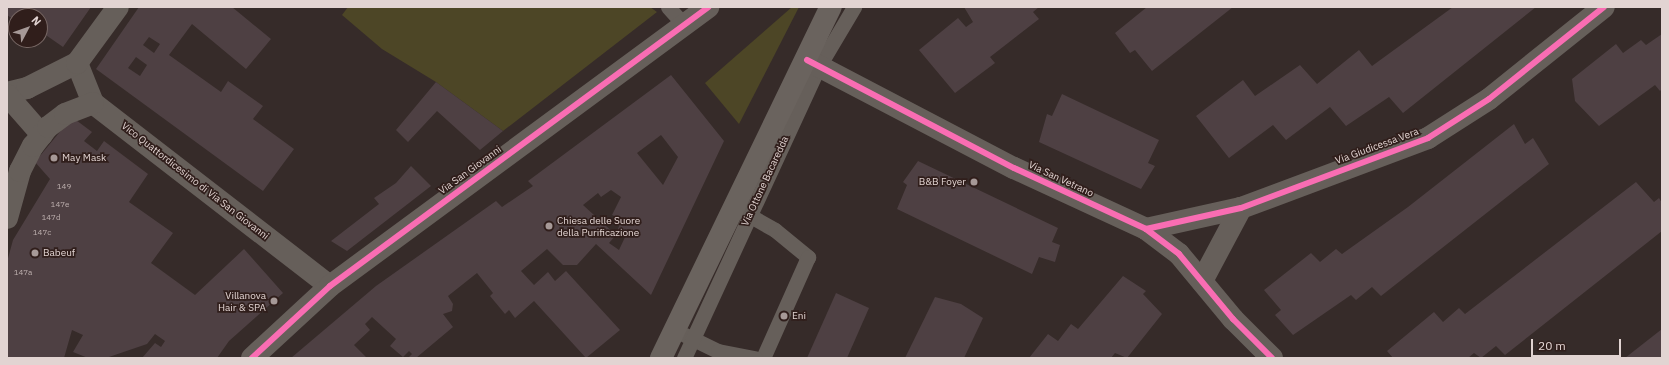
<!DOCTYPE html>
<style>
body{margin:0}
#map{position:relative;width:1669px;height:365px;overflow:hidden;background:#362b29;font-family:"IBM Plex Sans",sans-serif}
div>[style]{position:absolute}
.green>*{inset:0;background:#4d4626}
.building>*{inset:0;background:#4e4043}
.lane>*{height:15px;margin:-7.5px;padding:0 7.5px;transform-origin:7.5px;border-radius:7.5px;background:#665f5a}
.street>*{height:22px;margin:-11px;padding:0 11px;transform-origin:11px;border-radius:11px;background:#665f5a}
.secondary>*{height:22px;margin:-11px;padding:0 11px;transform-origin:11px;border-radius:11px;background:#6a635e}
.cycleway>*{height:6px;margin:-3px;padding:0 3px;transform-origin:3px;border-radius:3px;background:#f96db3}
.dots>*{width:11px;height:11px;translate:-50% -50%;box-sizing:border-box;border:2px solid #301e1b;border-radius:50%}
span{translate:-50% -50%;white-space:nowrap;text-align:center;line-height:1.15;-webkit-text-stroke:3.5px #301e1b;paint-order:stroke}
.number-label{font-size:8px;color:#bdafae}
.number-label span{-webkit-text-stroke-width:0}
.street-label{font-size:10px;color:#e2d4d2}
.poi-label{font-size:10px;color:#e2d4d2}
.left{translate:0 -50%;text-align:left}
.right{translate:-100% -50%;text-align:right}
.frame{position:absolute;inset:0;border:8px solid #e2d4d2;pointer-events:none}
.north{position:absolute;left:8px;top:8px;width:40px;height:40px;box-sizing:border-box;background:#301e1b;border:1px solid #776764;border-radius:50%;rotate:49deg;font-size:11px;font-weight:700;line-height:16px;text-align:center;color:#e2d4d2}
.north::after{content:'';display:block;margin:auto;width:14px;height:18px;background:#a69997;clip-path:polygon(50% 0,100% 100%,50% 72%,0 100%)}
.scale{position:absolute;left:1531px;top:339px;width:90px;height:18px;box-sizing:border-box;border:2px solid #e2d4d2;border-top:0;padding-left:5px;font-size:12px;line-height:14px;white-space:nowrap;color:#e2d4d2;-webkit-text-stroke:3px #301e1b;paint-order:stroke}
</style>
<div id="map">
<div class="green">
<i style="clip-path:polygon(348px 7px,650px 7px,657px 12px,503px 131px,436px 82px,382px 49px,342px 15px)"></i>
<i style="clip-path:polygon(792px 7px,799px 7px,739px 124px,705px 83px)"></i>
</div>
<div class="building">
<i style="clip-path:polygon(7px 7px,91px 7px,63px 47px,40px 31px,40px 16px,16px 16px,16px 21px,7px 15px)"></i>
<i style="clip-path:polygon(evenodd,139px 7px,232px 7px,271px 39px,246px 69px,192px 24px,169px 55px,221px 92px,228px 81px,263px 106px,253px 119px,294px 149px,263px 191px,96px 69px,139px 7px,149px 37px,160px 44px,154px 53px,143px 45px,149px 37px,139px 7px,136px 57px,147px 65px,140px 76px,128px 68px,136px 57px)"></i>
<i style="clip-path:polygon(964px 7px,1039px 7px,1033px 12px,1039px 19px,990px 57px,995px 63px,955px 93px,919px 50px,958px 18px,966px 27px,973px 22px)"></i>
<i style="clip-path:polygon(1147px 7px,1233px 7px,1152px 71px,1135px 50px,1130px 53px,1115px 33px)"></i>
<i style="clip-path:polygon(1453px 7px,1536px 7px,1403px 113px,1389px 97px,1346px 126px,1330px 107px,1286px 140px,1273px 125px,1229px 158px,1196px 116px,1243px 80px,1255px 96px,1300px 65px,1317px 84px,1359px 50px,1372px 66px)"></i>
<i style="clip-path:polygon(1662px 34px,1662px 89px,1660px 91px,1655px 85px,1599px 126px,1575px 101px,1572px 79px,1616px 44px,1623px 53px,1641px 40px,1646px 45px)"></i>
<i style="clip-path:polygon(evenodd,671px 75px,724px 141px,651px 295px,596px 244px,577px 265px,563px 265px,547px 249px,521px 271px,534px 285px,548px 272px,555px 281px,566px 271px,620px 330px,586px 358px,534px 301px,515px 318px,509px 310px,505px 314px,490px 296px,493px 293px,477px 273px,448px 296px,453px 304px,452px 311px,443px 314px,453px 327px,416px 358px,408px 358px,412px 354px,409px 351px,403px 357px,390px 346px,396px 339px,372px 317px,365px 324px,370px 330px,354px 345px,367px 358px,291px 358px,376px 286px,496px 201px,502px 207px,533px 186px,528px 181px,671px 75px,661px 135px,678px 157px,663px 185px,637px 153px,661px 135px,671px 75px,611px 190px,621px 197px,612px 215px,622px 219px,617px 231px,626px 235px,619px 250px,609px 243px,616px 235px,583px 205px,598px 193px,601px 197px,611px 190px)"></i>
<i style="clip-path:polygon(436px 82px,503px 131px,480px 150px,437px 111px,408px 142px,396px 130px)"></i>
<i style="clip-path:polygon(1062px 94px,1159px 140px,1148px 163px,1155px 166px,1141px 189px,1039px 142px,1047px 114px,1052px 116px)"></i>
<i style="clip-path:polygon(72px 117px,92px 132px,84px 141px,97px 151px,104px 141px,148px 174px,129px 202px,173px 233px,151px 263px,195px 295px,244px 249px,283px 293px,229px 341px,217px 358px,142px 358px,155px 343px,161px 347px,165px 341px,155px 334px,147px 344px,106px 358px,88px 358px,73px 352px,83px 335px,72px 330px,64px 358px,7px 358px,7px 262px,13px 240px,50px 179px,35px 162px)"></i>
<i style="clip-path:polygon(1514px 124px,1525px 144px,1533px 138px,1549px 164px,1381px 296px,1372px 287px,1356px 300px,1351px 295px,1293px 335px,1275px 315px,1281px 310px,1264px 290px,1311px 253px,1320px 262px,1336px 249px,1342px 254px,1408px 207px)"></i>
<i style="clip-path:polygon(918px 161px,1058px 228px,1052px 242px,1060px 245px,1055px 262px,1039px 257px,1032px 274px,897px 209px,907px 185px,903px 182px)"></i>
<i style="clip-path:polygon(411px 166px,431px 186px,347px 251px,331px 241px,379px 204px,374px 198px,396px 183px)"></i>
<i style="clip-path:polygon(1636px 182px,1654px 202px,1659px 198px,1662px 203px,1662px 231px,1505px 355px,1496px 346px,1481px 358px,1474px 353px,1468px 358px,1393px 358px,1387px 351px,1434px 312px,1443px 322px,1459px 308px,1465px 314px)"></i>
<i style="clip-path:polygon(1123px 276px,1146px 291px,1143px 294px,1162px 314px,1127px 358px,1115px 353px,1111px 358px,1029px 358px,1048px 334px,1058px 341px,1071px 324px,1078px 329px)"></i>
<i style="clip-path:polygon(836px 293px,869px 308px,847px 358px,807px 358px)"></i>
<i style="clip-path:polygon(935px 297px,961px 304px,983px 318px,964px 358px,905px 358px)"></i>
<i style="clip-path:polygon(1662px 329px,1662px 358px,1625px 358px)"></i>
</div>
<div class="lane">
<i style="left:668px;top:7px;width:24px;rotate:48deg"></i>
<i style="left:740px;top:210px;width:40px;rotate:29.7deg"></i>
<i style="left:775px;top:230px;width:43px;rotate:39.3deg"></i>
<i style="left:808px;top:257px;width:111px;rotate:114deg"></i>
<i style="left:685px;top:335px;width:37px;rotate:26deg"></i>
<i style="left:718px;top:351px;width:38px;rotate:11deg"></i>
<i style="left:684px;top:358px;width:322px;rotate:-65.2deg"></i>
<i style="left:819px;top:66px;width:69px;rotate:-59.3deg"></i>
</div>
<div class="street">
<i style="left:807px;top:60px;width:233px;rotate:27.6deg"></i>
<i style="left:1014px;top:168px;width:145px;rotate:24.8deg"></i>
<i style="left:1146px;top:229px;width:41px;rotate:37.1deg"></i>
<i style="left:1179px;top:254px;width:85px;rotate:50.3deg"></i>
<i style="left:1233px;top:319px;width:55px;rotate:45deg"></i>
<i style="left:77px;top:63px;width:43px;rotate:68.2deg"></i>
<i style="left:93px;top:103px;width:299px;rotate:37.7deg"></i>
<i style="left:7px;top:93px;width:21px;rotate:-14deg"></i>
<i style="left:27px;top:88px;width:56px;rotate:-26.6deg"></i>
<i style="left:77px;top:63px;width:69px;rotate:-53.8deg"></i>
<i style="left:7px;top:95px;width:53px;rotate:48.8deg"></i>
<i style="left:7px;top:218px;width:49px;rotate:-74.5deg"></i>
<i style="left:20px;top:171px;width:28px;rotate:-63deg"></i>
<i style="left:33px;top:146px;width:24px;rotate:-52deg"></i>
<i style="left:48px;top:127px;width:21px;rotate:-37deg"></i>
<i style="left:65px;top:114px;width:30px;rotate:-21deg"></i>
<i style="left:1146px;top:229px;width:97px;rotate:-12.5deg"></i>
<i style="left:1241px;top:208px;width:200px;rotate:-20.5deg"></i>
<i style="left:1428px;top:138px;width:72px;rotate:-32.6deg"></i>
<i style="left:1489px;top:99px;width:147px;rotate:-38.7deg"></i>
<i style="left:1202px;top:281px;width:83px;rotate:-61.9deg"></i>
<i style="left:252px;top:358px;width:106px;rotate:-42.7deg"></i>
<i style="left:330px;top:286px;width:470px;rotate:-36.4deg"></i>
</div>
<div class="secondary">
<i style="left:661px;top:358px;width:390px;rotate:-64.2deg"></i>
</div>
<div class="cycleway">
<i style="left:807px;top:60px;width:233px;rotate:27.6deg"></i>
<i style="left:1014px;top:168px;width:145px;rotate:24.8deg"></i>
<i style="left:1146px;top:229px;width:41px;rotate:37.1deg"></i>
<i style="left:1179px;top:254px;width:85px;rotate:50.3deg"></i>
<i style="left:1233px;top:319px;width:55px;rotate:45deg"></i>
<i style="left:1146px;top:229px;width:97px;rotate:-12.5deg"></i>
<i style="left:1241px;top:208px;width:200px;rotate:-20.5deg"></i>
<i style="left:1428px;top:138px;width:72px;rotate:-32.6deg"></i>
<i style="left:1489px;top:99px;width:147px;rotate:-38.7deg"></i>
<i style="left:252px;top:358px;width:106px;rotate:-42.7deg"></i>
<i style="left:330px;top:286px;width:470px;rotate:-36.4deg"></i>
</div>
<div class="dots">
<i style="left:54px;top:158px;background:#a69997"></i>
<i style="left:974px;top:182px;background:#a69997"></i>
<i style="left:549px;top:226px;background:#a69997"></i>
<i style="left:35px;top:253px;background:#a69997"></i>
<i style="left:274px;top:301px;background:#a69997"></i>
<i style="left:784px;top:316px;background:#a69997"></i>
</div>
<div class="number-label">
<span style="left:64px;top:187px">149</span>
<span style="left:60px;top:205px">147e</span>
<span style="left:51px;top:218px">147d</span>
<span style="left:42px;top:233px">147c</span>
<span style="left:23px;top:273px">147a</span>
</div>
<div class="street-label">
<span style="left:1377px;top:146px;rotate:-20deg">Via Giudicessa Vera</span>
<span style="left:470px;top:170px;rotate:-36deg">Via San Giovanni</span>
<span style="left:1061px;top:179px;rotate:25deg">Via San Vetrano</span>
<span style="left:195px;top:181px;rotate:38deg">Vico Quattordicesimo di Via San Giovanni</span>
<span style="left:765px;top:181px;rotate:-65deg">Via Ottone Bacaredda</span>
</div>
<div class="poi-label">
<span class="left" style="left:62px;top:158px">May Mask</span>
<span class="right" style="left:966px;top:182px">B&amp;B Foyer</span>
<span class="left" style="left:557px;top:226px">Chiesa delle Suore<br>della Purificazione</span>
<span class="left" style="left:43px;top:253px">Babeuf</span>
<span class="right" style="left:266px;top:301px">Villanova<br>Hair &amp; SPA</span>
<span class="left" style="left:792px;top:316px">Eni</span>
</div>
<div class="frame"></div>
<div class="north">N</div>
<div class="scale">20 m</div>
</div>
